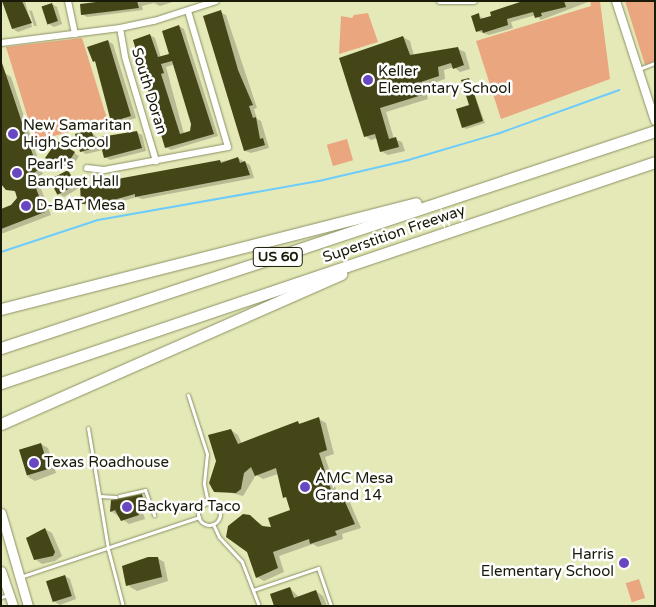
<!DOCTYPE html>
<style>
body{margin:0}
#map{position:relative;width:656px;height:607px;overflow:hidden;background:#e5e9b8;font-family:"Varela Round",sans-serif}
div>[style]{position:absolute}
.green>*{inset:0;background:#eaa67e;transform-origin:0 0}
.shadow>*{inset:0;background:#0003}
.stream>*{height:2px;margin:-1px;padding:0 1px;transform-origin:1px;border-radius:1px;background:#6dccfb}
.building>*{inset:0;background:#444617;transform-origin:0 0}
.roads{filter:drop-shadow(0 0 1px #8d9062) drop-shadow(0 0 1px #8d9062)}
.service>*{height:3px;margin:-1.5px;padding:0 1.5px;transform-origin:1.5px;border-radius:1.5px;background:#fff}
.service>.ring{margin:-1.5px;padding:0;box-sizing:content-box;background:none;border:3px solid #fff;border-radius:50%}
.minor>*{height:6px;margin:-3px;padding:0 3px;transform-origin:3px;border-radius:3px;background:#fff}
.tertiary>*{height:8px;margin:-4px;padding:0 4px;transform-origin:4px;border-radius:4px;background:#fff}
.secondary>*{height:9px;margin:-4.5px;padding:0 4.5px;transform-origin:4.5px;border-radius:4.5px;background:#fff}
.motorway>*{height:11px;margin:-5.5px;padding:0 5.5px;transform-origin:5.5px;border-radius:5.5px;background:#fff}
.dots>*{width:14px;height:14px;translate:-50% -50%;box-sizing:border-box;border:2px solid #fff;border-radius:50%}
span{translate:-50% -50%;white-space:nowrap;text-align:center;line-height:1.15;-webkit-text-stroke:5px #fff;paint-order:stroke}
.shield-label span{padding:1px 4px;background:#fff;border:1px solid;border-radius:4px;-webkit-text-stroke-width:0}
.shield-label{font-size:14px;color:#191a08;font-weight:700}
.poi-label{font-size:15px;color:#191a08}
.left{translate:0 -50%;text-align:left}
.right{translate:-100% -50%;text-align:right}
.street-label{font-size:15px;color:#191a08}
.frame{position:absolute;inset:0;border:2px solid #191a08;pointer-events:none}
</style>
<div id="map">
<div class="green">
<i style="clip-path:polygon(590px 1px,600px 1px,610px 79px,501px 119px,476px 41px,591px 6px)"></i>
<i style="clip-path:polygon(625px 1px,655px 1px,655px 61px,645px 65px)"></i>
<i style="clip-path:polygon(368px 13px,378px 42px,339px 54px,341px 16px,352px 18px,354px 15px)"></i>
<i style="clip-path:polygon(82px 38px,109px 125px,95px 125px,35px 141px,6px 47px)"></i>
<i style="left:347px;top:139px;width:22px;height:21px;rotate:74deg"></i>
<i style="left:639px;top:579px;width:20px;height:14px;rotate:72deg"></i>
</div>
<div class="shadow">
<i style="clip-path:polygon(4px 1px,25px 1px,32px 27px,18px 32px,13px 29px)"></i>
<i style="clip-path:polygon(114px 1px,176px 1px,160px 6px,154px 3px,142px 6px,143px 10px,87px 17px,82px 14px)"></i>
<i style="clip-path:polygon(526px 1px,587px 1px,588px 2px,541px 20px,536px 15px,511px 22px,513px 28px,489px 35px,477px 31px,478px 15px,484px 19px)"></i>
<i style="clip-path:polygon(52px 4px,57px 7px,62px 24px,54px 27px,49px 24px)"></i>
<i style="clip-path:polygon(29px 10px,32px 11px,37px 26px,34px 26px)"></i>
<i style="clip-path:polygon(220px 12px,226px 15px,257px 108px,254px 109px,257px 119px,261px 121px,269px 148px,251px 153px,245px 151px)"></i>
<i style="clip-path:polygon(evenodd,179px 26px,184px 29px,218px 136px,171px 150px,166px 147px,150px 35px,155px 38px,161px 58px,171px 55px,179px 26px,175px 64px,192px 124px,192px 132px,184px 134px,166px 67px,175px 64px)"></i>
<i style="clip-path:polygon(403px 37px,410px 41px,414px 56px,458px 49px,465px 52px,470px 69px,460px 72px,454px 67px,444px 70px,445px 79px,424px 86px,428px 99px,386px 112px,394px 139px,402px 142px,405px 151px,388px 155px,381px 151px,377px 138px,371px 140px,365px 136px)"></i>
<i style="clip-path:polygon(108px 41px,113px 44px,136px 118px,117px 124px,112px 121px,97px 63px,94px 61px)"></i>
<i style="clip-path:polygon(1px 71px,11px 77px,43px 174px,37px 178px,51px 215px,1px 234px,1px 210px,12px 206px,18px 198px,17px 193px,1px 184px)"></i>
<i style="clip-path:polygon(469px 79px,485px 123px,466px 129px,463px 127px,470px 106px)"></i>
<i style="clip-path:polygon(91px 131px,98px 139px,136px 132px,142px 135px,146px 151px,110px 160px,105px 157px,103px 150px,86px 154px,81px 151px)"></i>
<i style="clip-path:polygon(57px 143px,79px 156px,72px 167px,51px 159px)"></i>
<i style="clip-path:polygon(238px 158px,250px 165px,254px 178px,142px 199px,137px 197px,112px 204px,87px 206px,82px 203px,103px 186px)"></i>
<i style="clip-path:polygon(68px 171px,79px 185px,70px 183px,79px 188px,64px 197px,59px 194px)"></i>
<i style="clip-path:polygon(319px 419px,326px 423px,334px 454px,325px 457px,338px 495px,348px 498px,361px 528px,342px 534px,343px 539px,318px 547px,313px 544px,279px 556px,284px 572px,264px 581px,257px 577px,249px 516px,265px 527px,273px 528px,292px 511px,278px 474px,263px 479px,256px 475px,243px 496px,213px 488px,231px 430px,238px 435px,242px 444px,297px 422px,302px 425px)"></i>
<i style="clip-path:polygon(41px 444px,48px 448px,56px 473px,35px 481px,28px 477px)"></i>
<i style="clip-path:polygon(142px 496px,149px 500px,151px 510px,143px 513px,145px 519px,129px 524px,111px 511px)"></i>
<i style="clip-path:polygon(45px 529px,52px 533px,62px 556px,55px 561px,42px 564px,35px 559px)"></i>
<i style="clip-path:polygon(157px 558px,164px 562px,168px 581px,137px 591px,130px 587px,123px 567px)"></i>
<i style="clip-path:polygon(65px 576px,70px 579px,76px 599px,60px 605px,55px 602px)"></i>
<i style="clip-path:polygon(290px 588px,299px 597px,316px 591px,323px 596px,327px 606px,276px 606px)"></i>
</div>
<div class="stream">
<i style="left:1px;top:252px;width:102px;rotate:-18.3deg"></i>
<i style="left:98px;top:220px;width:224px;rotate:-10deg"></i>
<i style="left:319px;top:181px;width:88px;rotate:-13.1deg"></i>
<i style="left:405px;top:161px;width:96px;rotate:-16.4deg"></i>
<i style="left:497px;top:134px;width:130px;rotate:-19.8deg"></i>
</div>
<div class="building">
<i style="clip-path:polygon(2px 1px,22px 1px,32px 23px,12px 29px)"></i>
<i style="clip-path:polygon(104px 1px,137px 1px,139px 8px,81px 15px,80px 4px)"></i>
<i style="clip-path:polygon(523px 1px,564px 1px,566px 7px,541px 13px,542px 16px,535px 18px,533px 12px,507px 19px,508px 25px,483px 33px,482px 30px,476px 32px,471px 16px,479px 13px,480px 19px,491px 16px,490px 12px)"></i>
<i style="left:52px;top:3px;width:19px;height:11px;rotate:72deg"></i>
<i style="clip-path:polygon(221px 10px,238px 70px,253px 105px,249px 106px,253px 118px,256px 117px,260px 139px,263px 138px,265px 145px,244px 151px,203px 16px)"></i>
<i style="clip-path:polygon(evenodd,179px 25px,214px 134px,165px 148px,133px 40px,150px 34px,158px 57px,169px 54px,162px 31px,179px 25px,172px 61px,191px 124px,190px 131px,180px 134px,161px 74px,164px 73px,161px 64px,172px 61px)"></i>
<i style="clip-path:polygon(403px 36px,410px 55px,458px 47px,464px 65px,453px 69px,451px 63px,438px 67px,439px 76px,418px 83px,422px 95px,380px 108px,389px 139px,396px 137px,399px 147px,380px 152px,375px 134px,364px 137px,339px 58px)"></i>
<i style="clip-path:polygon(108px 40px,131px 116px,111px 122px,95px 61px,93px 62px,87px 47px)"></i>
<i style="clip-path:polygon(2px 63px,38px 170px,31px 175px,45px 212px,1px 229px,1px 209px,11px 205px,17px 198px,15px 191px,6px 190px,1px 184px)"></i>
<i style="clip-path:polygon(469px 78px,483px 121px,462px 128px,456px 109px,469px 105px,461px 80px)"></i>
<i style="clip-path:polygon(91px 130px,94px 138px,137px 131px,142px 148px,104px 158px,101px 146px,80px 152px,75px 134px)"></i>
<i style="clip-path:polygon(57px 141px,75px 152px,66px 166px,45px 158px)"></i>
<i style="clip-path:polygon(238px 157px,240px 163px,245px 161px,250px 175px,135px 197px,135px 194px,106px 202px,81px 204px,80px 186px,101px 185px,101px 182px,220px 160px,221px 163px)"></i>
<i style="left:68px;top:170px;width:17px;height:21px;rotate:62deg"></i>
<i style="clip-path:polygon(319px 417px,327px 450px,319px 453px,333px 496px,341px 493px,355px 524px,335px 531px,337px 535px,310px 544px,309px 539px,273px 552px,278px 568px,256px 578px,247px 552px,226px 537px,228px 526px,243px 514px,250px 515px,262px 526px,271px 527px,268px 518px,290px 510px,286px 497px,283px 498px,276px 468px,255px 476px,251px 467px,244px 473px,241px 489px,236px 493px,214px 492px,209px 483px,216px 461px,208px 435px,231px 429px,238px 444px,298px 421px,299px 424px)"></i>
<i style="left:41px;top:443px;width:27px;height:23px;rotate:73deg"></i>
<i style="clip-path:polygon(142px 494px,145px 506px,137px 509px,139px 515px,121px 521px,115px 510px,110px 512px,111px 500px)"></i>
<i style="clip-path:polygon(45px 528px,55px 552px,53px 556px,34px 560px,26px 538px)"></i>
<i style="clip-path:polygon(148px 557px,158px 557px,162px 577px,126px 586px,122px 566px)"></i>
<i style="left:65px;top:575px;width:22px;height:20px;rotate:72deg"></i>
<i style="clip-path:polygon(290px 587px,294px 598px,316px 590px,322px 606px,274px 606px,270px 594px)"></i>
</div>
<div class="roads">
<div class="service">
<i style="left:639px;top:69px;width:17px;rotate:-21deg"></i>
<i style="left:188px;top:395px;width:62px;rotate:72.1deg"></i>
<i style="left:207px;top:454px;width:30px;rotate:96deg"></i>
<i style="left:204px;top:484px;width:19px;rotate:78deg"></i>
<i style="left:88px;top:428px;width:123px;rotate:80.6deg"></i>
<i style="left:108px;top:549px;width:59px;rotate:75.3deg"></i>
<i style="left:100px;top:496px;width:16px;rotate:4deg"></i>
<i style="left:119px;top:496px;width:27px;rotate:-13deg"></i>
<i style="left:145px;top:490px;width:27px;rotate:70deg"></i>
<i class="ring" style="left:198px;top:503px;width:19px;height:19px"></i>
<i style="left:213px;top:524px;width:14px;rotate:65deg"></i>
<i style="left:219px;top:537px;width:34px;rotate:47deg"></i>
<i style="left:242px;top:562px;width:47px;rotate:68.9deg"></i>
<i style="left:20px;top:577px;width:189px;rotate:-18.5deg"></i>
<i style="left:253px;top:590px;width:69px;rotate:-18.7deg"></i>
<i style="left:318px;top:568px;width:40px;rotate:71.1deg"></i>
<i style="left:1px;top:597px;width:8px;rotate:-14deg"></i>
</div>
<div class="minor">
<i style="left:68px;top:1px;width:34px;rotate:78deg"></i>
<i style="left:440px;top:1px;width:34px"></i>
<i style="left:120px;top:28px;width:29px;rotate:80deg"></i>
<i style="left:125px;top:57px;width:109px;rotate:73.4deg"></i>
<i style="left:1px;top:43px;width:120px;rotate:-7.2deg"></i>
<i style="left:120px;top:28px;width:35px;rotate:-12deg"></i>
<i style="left:154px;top:21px;width:65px;rotate:-17.9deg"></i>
<i style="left:87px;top:168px;width:17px;rotate:7deg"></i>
<i style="left:104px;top:170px;width:126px;rotate:-10.5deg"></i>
<i style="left:228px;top:147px;width:142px;rotate:-106.4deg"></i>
</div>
<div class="tertiary">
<i style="left:616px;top:1px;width:126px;rotate:72deg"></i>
</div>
<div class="secondary">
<i style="left:1px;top:513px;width:97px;rotate:73.8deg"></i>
<i style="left:1px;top:571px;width:37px;rotate:71deg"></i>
</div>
<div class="motorway">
<i style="left:1px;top:309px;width:428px;rotate:-14.3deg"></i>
<i style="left:1px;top:348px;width:689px;rotate:-18.36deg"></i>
<i style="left:1px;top:383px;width:690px;rotate:-18.67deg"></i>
<i style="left:1px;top:424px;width:372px;rotate:-23.8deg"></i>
</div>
</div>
<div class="dots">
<i style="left:368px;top:80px;background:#6947c0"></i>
<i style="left:13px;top:134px;background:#6947c0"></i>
<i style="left:17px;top:173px;background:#6947c0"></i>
<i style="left:26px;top:206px;background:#6947c0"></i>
<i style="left:34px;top:463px;background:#6947c0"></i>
<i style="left:305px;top:487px;background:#6947c0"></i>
<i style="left:127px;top:507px;background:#6947c0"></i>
<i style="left:624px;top:563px;background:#6947c0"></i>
</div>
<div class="shield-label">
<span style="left:278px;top:257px">US 60</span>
</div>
<div class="poi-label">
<span class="left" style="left:378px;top:80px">Keller<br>Elementary School</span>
<span class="left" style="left:23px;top:134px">New Samaritan<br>High School</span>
<span class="left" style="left:27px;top:173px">Pearl's<br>Banquet Hall</span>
<span class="left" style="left:36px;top:206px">D-BAT Mesa</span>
<span class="left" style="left:44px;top:463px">Texas Roadhouse</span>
<span class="left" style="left:315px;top:487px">AMC Mesa<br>Grand 14</span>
<span class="left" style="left:137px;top:507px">Backyard Taco</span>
<span class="right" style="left:614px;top:563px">Harris<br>Elementary School</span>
</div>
<div class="street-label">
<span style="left:149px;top:91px;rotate:73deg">South Doran</span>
<span style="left:394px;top:234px;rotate:-19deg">Superstition Freeway</span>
</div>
<div class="frame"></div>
</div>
